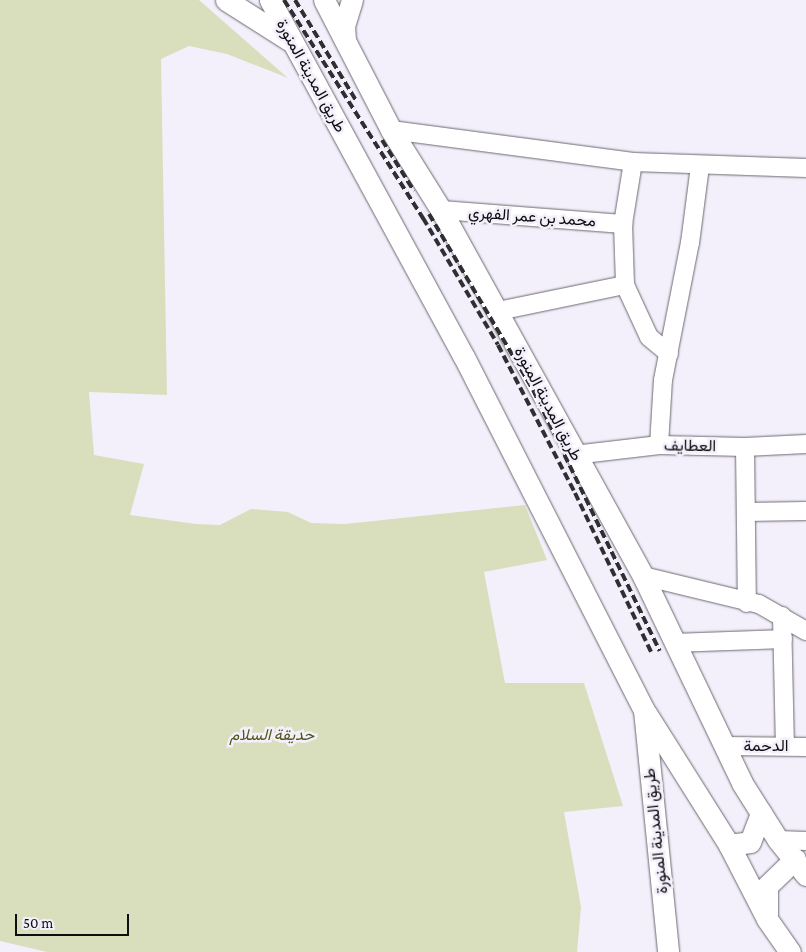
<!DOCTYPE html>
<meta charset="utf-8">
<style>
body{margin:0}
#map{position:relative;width:806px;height:952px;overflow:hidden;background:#f4f0fb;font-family:"Crimson Pro",Vazirmatn,serif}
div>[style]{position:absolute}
.green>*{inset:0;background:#d9debd}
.roads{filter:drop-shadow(0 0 1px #6c6871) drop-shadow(0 0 1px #6c6871)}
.minor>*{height:18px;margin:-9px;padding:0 9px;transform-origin:9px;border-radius:9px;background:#fff}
.major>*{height:21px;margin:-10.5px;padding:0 10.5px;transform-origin:10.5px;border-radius:10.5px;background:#fff}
.rail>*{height:4px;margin-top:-2px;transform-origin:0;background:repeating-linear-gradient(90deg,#2f2e32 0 8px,transparent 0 12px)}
span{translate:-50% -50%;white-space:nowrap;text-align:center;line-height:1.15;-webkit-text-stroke:5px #f4f0fb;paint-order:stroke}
.street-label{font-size:16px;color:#0e0d10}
.park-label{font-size:16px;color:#51561b;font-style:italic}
.scale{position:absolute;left:15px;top:914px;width:114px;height:22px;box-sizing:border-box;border:2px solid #0e0d10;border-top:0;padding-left:6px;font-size:15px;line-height:18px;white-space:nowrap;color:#0e0d10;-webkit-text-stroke:4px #f4f0fb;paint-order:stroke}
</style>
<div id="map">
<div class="green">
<i style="clip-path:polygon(0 0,199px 0,288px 78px,227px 54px,189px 46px,161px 59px,167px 395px,89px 392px,94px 455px,144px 464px,130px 515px,196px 524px,220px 525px,251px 509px,288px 512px,311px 523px,345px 524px,525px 505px,547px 560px,484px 572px,505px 683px,584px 683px,623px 806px,564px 812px,581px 907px,577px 952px,47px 952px,0 941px)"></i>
</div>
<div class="roads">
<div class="minor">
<i style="left:391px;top:130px;width:244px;rotate:7.5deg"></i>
<i style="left:633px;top:162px;width:173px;rotate:2deg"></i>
<i style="left:633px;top:162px;width:63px;rotate:99.2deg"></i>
<i style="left:623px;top:224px;width:61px;rotate:88.1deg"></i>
<i style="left:625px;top:285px;width:57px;rotate:65.2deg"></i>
<i style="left:649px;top:337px;width:26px;rotate:40deg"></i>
<i style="left:441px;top:210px;width:183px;rotate:4.4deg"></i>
<i style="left:498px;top:311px;width:130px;rotate:-11.6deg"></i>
<i style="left:659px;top:445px;width:65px;rotate:-86.5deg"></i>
<i style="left:663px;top:380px;width:140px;rotate:-78.9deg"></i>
<i style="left:690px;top:243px;width:78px;rotate:-82.6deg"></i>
<i style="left:745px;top:447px;width:156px;rotate:89.3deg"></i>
<i style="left:574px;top:455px;width:86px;rotate:-6.7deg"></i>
<i style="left:659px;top:445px;width:86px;rotate:1.3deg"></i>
<i style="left:745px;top:447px;width:61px;rotate:-2.8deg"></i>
<i style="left:746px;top:512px;width:60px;rotate:-1deg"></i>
<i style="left:643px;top:576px;width:119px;rotate:13.6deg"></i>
<i style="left:759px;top:604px;width:54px;rotate:29.9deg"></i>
<i style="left:782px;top:616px;width:130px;rotate:88.7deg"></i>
<i style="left:675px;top:643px;width:108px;rotate:-2.1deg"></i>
<i style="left:726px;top:746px;width:80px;rotate:0.7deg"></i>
<i style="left:778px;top:840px;width:28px;rotate:2deg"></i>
</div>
<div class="major">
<i style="left:226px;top:0;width:75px;rotate:32.4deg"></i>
<i style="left:270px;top:0;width:406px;rotate:61.5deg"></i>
<i style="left:464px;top:357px;width:396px;rotate:63deg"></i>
<i style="left:644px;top:710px;width:243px;rotate:84.3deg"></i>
<i style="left:324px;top:0;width:146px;rotate:62.7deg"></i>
<i style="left:391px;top:130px;width:94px;rotate:58deg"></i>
<i style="left:441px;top:210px;width:418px;rotate:61.1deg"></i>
<i style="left:643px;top:576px;width:229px;rotate:64.4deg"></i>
<i style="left:742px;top:783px;width:67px;rotate:57.7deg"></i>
<i style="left:778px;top:840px;width:45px;rotate:51.3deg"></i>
<i style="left:345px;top:40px;width:14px;rotate:-94deg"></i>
<i style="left:344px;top:26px;width:27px;rotate:-73deg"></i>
<i style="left:646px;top:713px;width:156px;rotate:57.8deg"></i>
<i style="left:729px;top:845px;width:21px;rotate:-8deg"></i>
<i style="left:750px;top:842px;width:31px;rotate:-69deg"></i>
<i style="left:729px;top:845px;width:83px;rotate:62.8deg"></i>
<i style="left:767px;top:919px;width:40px;rotate:55.1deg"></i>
<i style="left:767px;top:914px;width:28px;rotate:-90deg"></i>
<i style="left:767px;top:886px;width:39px;rotate:-44deg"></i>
</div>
</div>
<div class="rail">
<i style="left:284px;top:0;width:259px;rotate:57.5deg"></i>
<i style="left:423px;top:218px;width:147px;rotate:59.4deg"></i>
<i style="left:498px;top:345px;width:167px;rotate:62.5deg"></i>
<i style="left:575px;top:493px;width:178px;rotate:64.4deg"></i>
<i style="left:295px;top:0;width:119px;rotate:58.7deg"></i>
<i style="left:382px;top:140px;width:60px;rotate:57.9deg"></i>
<i style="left:429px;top:214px;width:204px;rotate:59.4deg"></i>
<i style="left:533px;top:390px;width:290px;rotate:64.1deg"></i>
</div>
<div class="street-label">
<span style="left:311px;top:76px;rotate:61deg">طريق المدينة المنورة</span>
<span style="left:532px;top:217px;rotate:4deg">محمد بن عمر الفهري</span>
<span style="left:548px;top:404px;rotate:62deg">طريق المدينة المنورة</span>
<span style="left:690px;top:446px;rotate:1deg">العطايف</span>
<span style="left:766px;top:746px">الدحمة</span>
<span style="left:656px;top:831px;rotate:-96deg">طريق المدينة المنورة</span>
</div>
<div class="park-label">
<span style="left:272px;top:735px">حديقة السلام</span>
</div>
<div class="scale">50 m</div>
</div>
